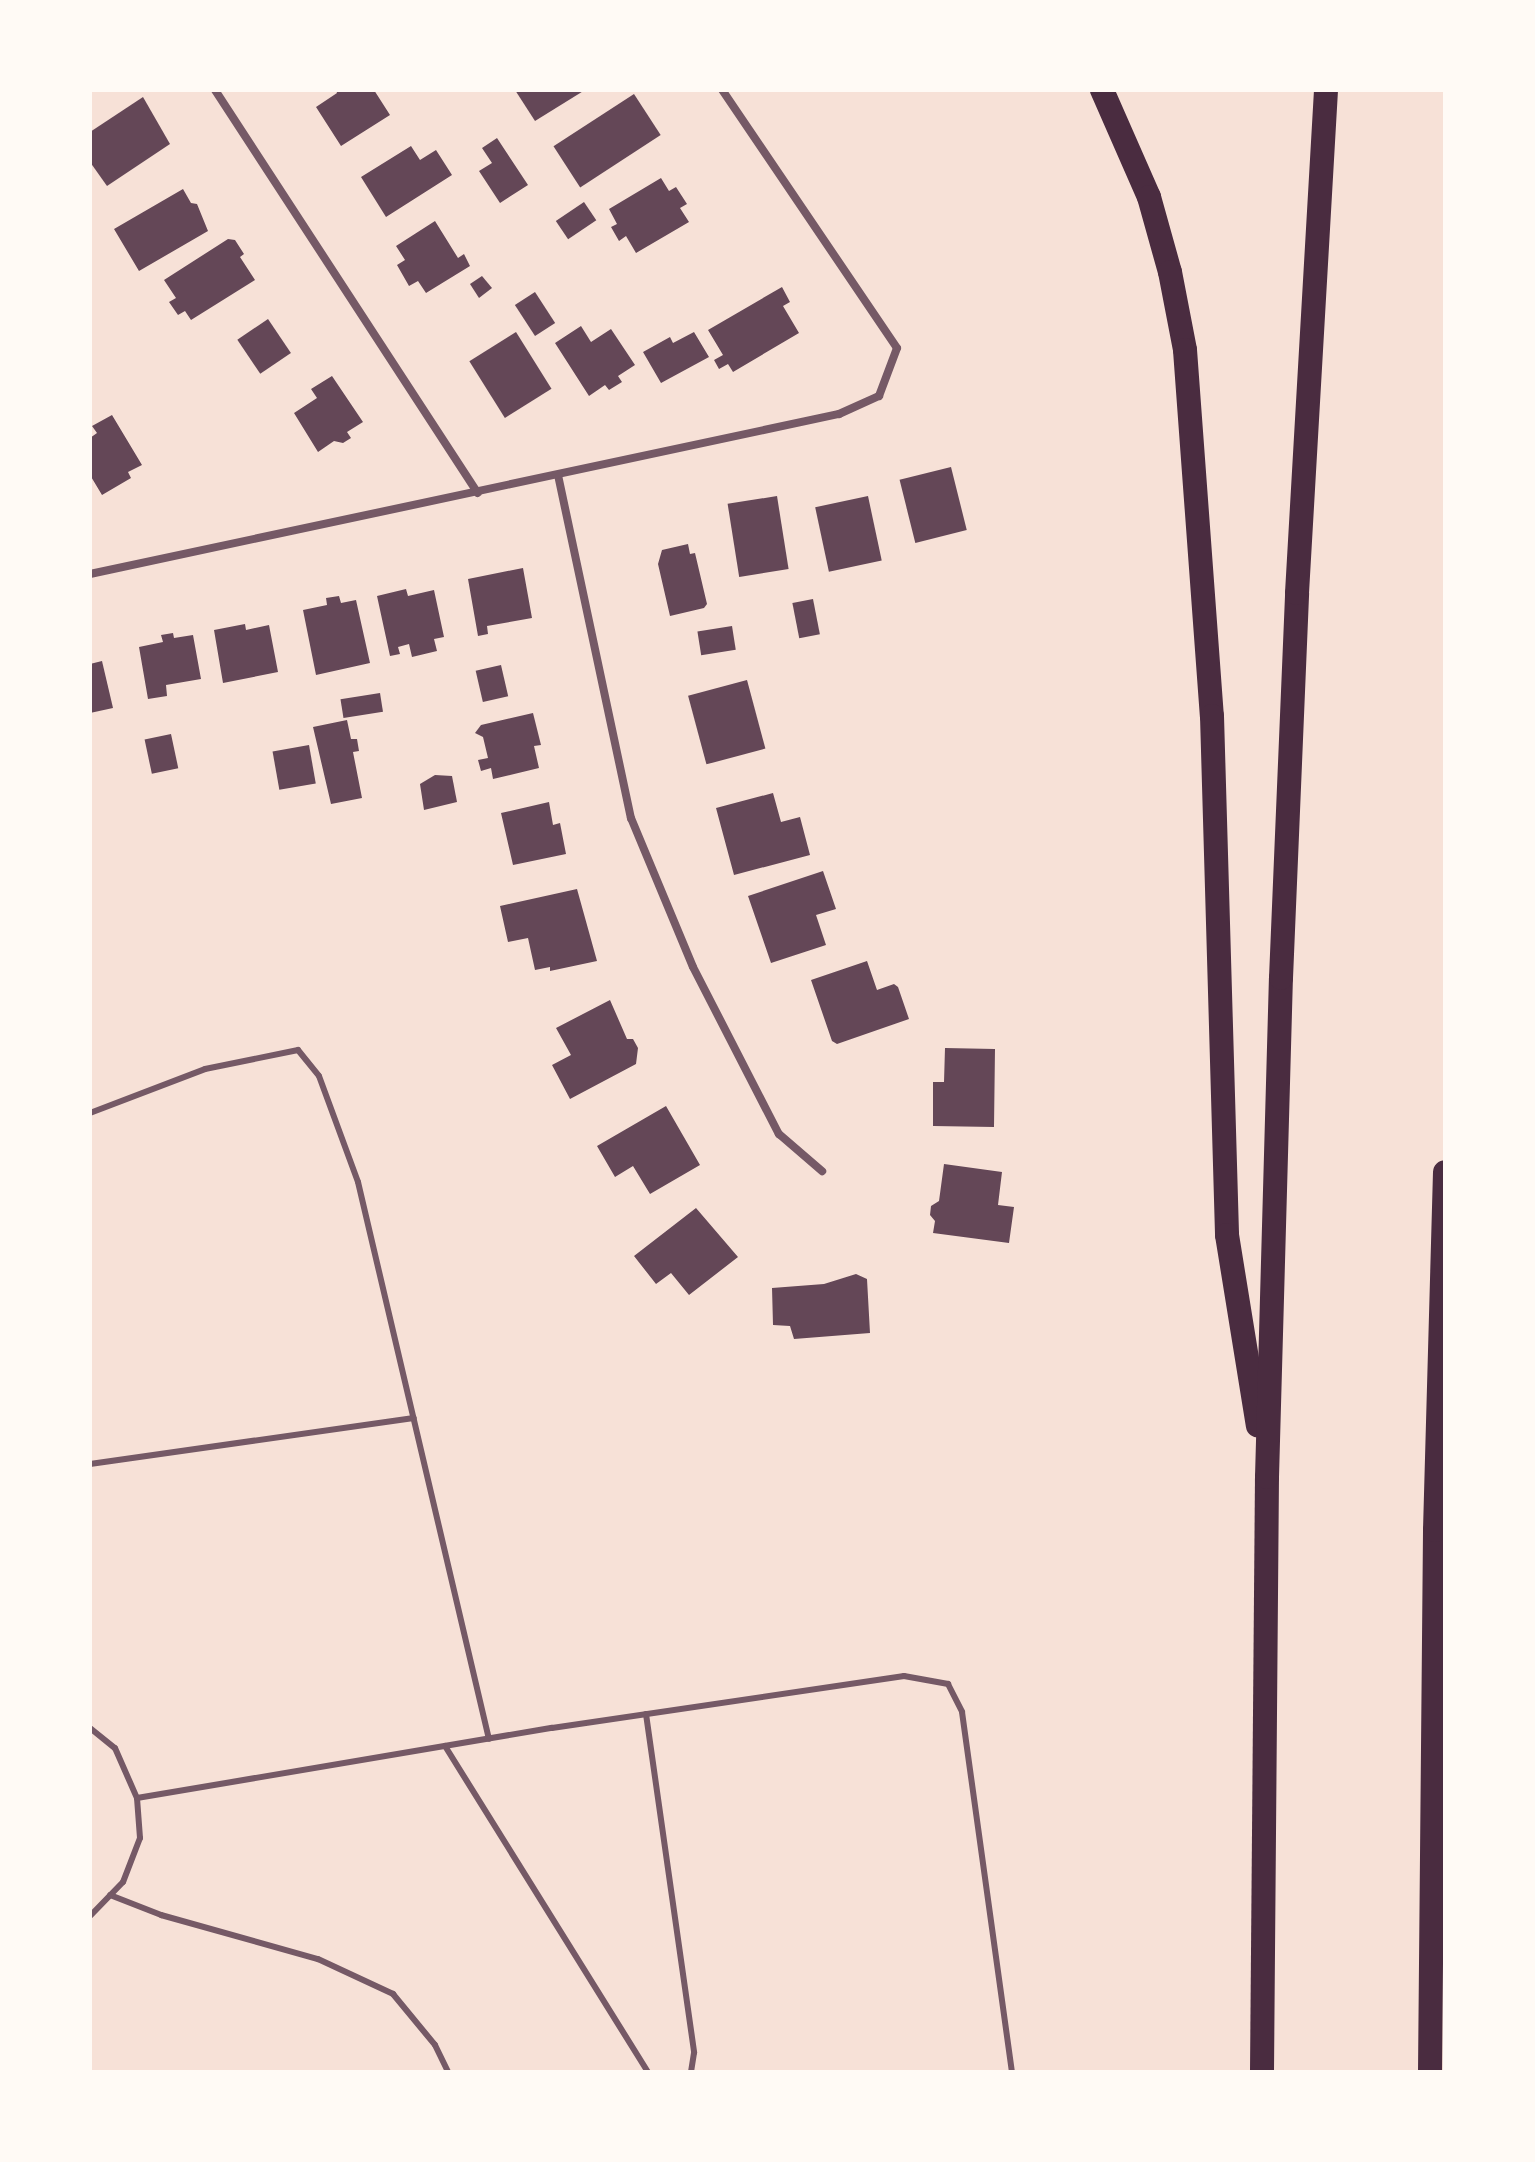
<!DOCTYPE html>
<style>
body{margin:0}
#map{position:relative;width:1535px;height:2162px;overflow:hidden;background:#f7e1d7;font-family:"Source Sans 3",sans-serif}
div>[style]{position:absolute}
.building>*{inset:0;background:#644757;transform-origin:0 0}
.service>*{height:6px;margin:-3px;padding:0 3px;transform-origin:3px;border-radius:3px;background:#755966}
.minor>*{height:8px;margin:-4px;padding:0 4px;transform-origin:4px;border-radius:4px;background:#755966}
.motorway>*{height:24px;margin:-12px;padding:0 12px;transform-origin:12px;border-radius:12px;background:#4a2c40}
span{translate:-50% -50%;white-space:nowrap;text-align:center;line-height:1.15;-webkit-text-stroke:6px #fffaf5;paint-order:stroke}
.frame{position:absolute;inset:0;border:92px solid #fffaf5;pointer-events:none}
</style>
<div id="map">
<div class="building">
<i style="clip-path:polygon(336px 90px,374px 90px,390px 115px,341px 146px,316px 107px,337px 93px)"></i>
<i style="clip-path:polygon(515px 90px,585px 90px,535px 121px)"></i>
<i style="left:634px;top:94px;width:49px;height:96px;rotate:57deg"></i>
<i style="clip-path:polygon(143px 97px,170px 144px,107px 186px,90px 162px,90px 132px)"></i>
<i style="clip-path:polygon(497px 138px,528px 185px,500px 203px,479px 171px,492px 163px,482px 148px)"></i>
<i style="clip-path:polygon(411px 146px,420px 160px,436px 150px,452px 175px,386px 217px,361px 177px)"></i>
<i style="clip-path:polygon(661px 178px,669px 191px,676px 187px,687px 204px,680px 208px,689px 222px,636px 253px,626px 236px,619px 241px,611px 227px,617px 224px,609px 209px)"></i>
<i style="clip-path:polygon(183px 189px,191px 203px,197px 204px,208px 231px,139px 271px,114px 229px)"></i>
<i style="left:584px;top:202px;width:22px;height:34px;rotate:56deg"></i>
<i style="clip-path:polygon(435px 221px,458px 258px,464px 254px,470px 266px,426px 293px,418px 281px,409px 286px,397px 265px,405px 260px,396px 246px)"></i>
<i style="clip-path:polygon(228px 239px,235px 240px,244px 254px,240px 257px,255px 280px,191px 320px,185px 311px,178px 315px,169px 302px,176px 298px,164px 280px)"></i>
<i style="clip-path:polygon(482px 276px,492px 288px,479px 298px,470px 284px)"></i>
<i style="clip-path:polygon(782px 287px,790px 302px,783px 306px,799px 333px,733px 372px,728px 364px,719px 369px,714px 360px,723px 355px,708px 330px)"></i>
<i style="left:535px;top:292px;width:37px;height:24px;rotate:57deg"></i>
<i style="left:268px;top:319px;width:41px;height:37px;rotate:56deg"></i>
<i style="clip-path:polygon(581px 326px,591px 342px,611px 329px,635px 365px,618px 376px,622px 382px,609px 390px,605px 385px,589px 396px,555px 343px)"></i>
<i style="left:516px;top:332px;width:67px;height:55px;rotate:58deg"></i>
<i style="clip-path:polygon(694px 332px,709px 357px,661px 383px,643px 352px,670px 337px,673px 343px)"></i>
<i style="clip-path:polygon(332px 376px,363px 422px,347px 432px,351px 438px,343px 443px,334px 441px,318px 452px,294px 413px,317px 398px,311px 389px)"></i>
<i style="clip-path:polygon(112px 415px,142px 465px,128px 472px,131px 478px,102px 495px,90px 475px,90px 438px,97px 433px,92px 426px)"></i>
<i style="left:951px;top:467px;width:65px;height:53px;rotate:76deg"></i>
<i style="left:777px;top:496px;width:74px;height:50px;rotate:81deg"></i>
<i style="left:868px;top:496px;width:66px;height:54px;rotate:78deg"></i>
<i style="clip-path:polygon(688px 544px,690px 554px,695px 553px,707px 604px,704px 608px,670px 616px,658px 564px,662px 550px)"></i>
<i style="clip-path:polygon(523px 568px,532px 618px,487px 626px,488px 634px,478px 636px,468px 579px)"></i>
<i style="clip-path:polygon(406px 589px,408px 596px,434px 590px,444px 637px,434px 639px,437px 651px,412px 657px,409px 644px,398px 647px,400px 654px,390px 656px,377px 596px)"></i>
<i style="clip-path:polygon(339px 596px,341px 603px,356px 600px,370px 663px,316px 675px,303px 610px,327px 605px,326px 598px)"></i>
<i style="left:813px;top:599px;width:36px;height:21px;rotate:79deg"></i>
<i style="clip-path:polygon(245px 624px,246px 630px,269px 625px,278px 672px,223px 683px,214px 630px)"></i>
<i style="left:732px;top:626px;width:24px;height:35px;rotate:81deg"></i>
<i style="clip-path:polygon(173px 633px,174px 638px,193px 635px,201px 679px,166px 685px,167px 696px,148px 699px,139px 647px,163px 642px,161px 635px)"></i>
<i style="clip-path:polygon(102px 661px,113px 708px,90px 713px,90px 664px)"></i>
<i style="left:501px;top:665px;width:32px;height:26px;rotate:77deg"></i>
<i style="left:747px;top:680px;width:71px;height:61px;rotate:75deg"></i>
<i style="left:380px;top:693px;width:19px;height:40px;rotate:81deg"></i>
<i style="clip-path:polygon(533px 713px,541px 745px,534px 746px,539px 768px,493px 779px,491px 768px,481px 771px,478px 760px,488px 758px,483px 737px,475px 733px,481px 725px)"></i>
<i style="clip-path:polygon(347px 720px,351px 739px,357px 739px,359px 751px,353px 752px,362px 798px,331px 804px,313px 727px)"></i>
<i style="left:171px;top:734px;width:35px;height:27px;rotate:78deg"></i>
<i style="left:309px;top:745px;width:39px;height:37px;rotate:80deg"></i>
<i style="clip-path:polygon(435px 775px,452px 776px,457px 802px,424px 810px,420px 784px)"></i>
<i style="clip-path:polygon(773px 793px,781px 822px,800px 817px,810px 855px,734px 875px,716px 808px)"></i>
<i style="clip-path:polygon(549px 802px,553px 825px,560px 823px,566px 854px,513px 865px,501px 813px)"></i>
<i style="clip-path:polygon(823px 871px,836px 909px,816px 915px,826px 945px,771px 963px,748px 896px)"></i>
<i style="clip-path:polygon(577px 889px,597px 961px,550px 971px,550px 967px,535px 970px,528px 938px,508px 942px,500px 906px)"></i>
<i style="clip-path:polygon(867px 961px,877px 990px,894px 984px,898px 987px,909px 1019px,837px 1044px,832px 1041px,811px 980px)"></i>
<i style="clip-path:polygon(610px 1000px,627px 1039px,633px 1039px,638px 1048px,636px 1064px,570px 1099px,552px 1065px,571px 1055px,556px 1028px)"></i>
<i style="clip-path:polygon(945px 1048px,995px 1049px,994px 1127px,933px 1126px,933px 1082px,944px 1082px)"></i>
<i style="clip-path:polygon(666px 1106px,700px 1165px,650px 1194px,633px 1166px,615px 1177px,597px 1146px)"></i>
<i style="clip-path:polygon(944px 1164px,1002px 1172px,998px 1205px,1014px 1207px,1009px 1243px,933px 1233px,935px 1221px,930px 1215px,931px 1206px,939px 1201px)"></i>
<i style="clip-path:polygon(696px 1208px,738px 1257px,689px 1295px,671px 1273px,656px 1284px,634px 1256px)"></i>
<i style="clip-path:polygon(856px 1274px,867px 1279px,870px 1333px,794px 1339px,790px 1326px,773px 1325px,772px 1288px,824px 1284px)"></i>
</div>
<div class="service">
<i style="left:90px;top:1113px;width:123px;rotate:-20.9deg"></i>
<i style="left:205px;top:1069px;width:95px;rotate:-11.5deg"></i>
<i style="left:298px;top:1050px;width:33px;rotate:51deg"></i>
<i style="left:319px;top:1076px;width:113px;rotate:69.8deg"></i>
<i style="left:358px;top:1182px;width:572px;rotate:76.77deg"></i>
<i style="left:90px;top:1464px;width:327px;rotate:-8.1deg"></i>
<i style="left:646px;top:1714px;width:342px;rotate:81.9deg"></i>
<i style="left:694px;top:2053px;width:19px;rotate:99deg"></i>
<i style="left:90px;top:1728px;width:32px;rotate:39deg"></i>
<i style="left:115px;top:1748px;width:55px;rotate:66.3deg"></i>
<i style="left:137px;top:1798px;width:40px;rotate:85.7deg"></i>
<i style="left:140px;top:1838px;width:47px;rotate:111.1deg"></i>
<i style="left:123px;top:1882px;width:47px;rotate:134.1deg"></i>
<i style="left:445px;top:1746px;width:384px;rotate:58.1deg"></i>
<i style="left:137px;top:1798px;width:421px;rotate:-9.6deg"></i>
<i style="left:552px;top:1728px;width:356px;rotate:-8.4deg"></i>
<i style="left:904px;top:1676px;width:45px;rotate:10.3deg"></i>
<i style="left:948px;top:1684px;width:31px;rotate:63deg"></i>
<i style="left:962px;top:1712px;width:363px;rotate:82.1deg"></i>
<i style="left:110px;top:1895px;width:55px;rotate:21.4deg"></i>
<i style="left:161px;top:1915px;width:163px;rotate:15.7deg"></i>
<i style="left:318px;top:1959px;width:83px;rotate:25deg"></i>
<i style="left:393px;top:1994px;width:66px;rotate:50.5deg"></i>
<i style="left:435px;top:2045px;width:30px;rotate:64deg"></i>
</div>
<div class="minor">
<i style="left:215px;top:90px;width:481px;rotate:56.9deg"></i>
<i style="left:558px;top:475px;width:351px;rotate:78deg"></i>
<i style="left:631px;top:818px;width:161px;rotate:67.4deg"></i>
<i style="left:693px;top:967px;width:188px;rotate:62.8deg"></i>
<i style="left:779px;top:1134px;width:57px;rotate:40.7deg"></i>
<i style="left:90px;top:574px;width:766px;rotate:-12.06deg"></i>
<i style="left:839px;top:414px;width:44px;rotate:-24.2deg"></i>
<i style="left:879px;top:396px;width:51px;rotate:-69.4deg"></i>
<i style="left:897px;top:348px;width:312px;rotate:-124.1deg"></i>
</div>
<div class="motorway">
<i style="left:1102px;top:90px;width:117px;rotate:66.3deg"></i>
<i style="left:1149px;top:197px;width:78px;rotate:74.4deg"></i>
<i style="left:1170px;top:272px;width:79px;rotate:79.1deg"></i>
<i style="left:1185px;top:350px;width:367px;rotate:85.8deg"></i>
<i style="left:1212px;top:716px;width:519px;rotate:88.34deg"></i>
<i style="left:1227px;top:1235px;width:193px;rotate:80.8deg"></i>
<i style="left:1262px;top:2072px;width:595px;rotate:-89.52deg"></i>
<i style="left:1267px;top:1477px;width:499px;rotate:-88.4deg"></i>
<i style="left:1281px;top:978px;width:385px;rotate:-87.6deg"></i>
<i style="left:1297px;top:593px;width:504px;rotate:-86.7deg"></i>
<i style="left:1430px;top:2072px;width:542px;rotate:-89.47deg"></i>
<i style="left:1435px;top:1530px;width:358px;rotate:-88.4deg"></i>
</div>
<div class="frame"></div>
</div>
